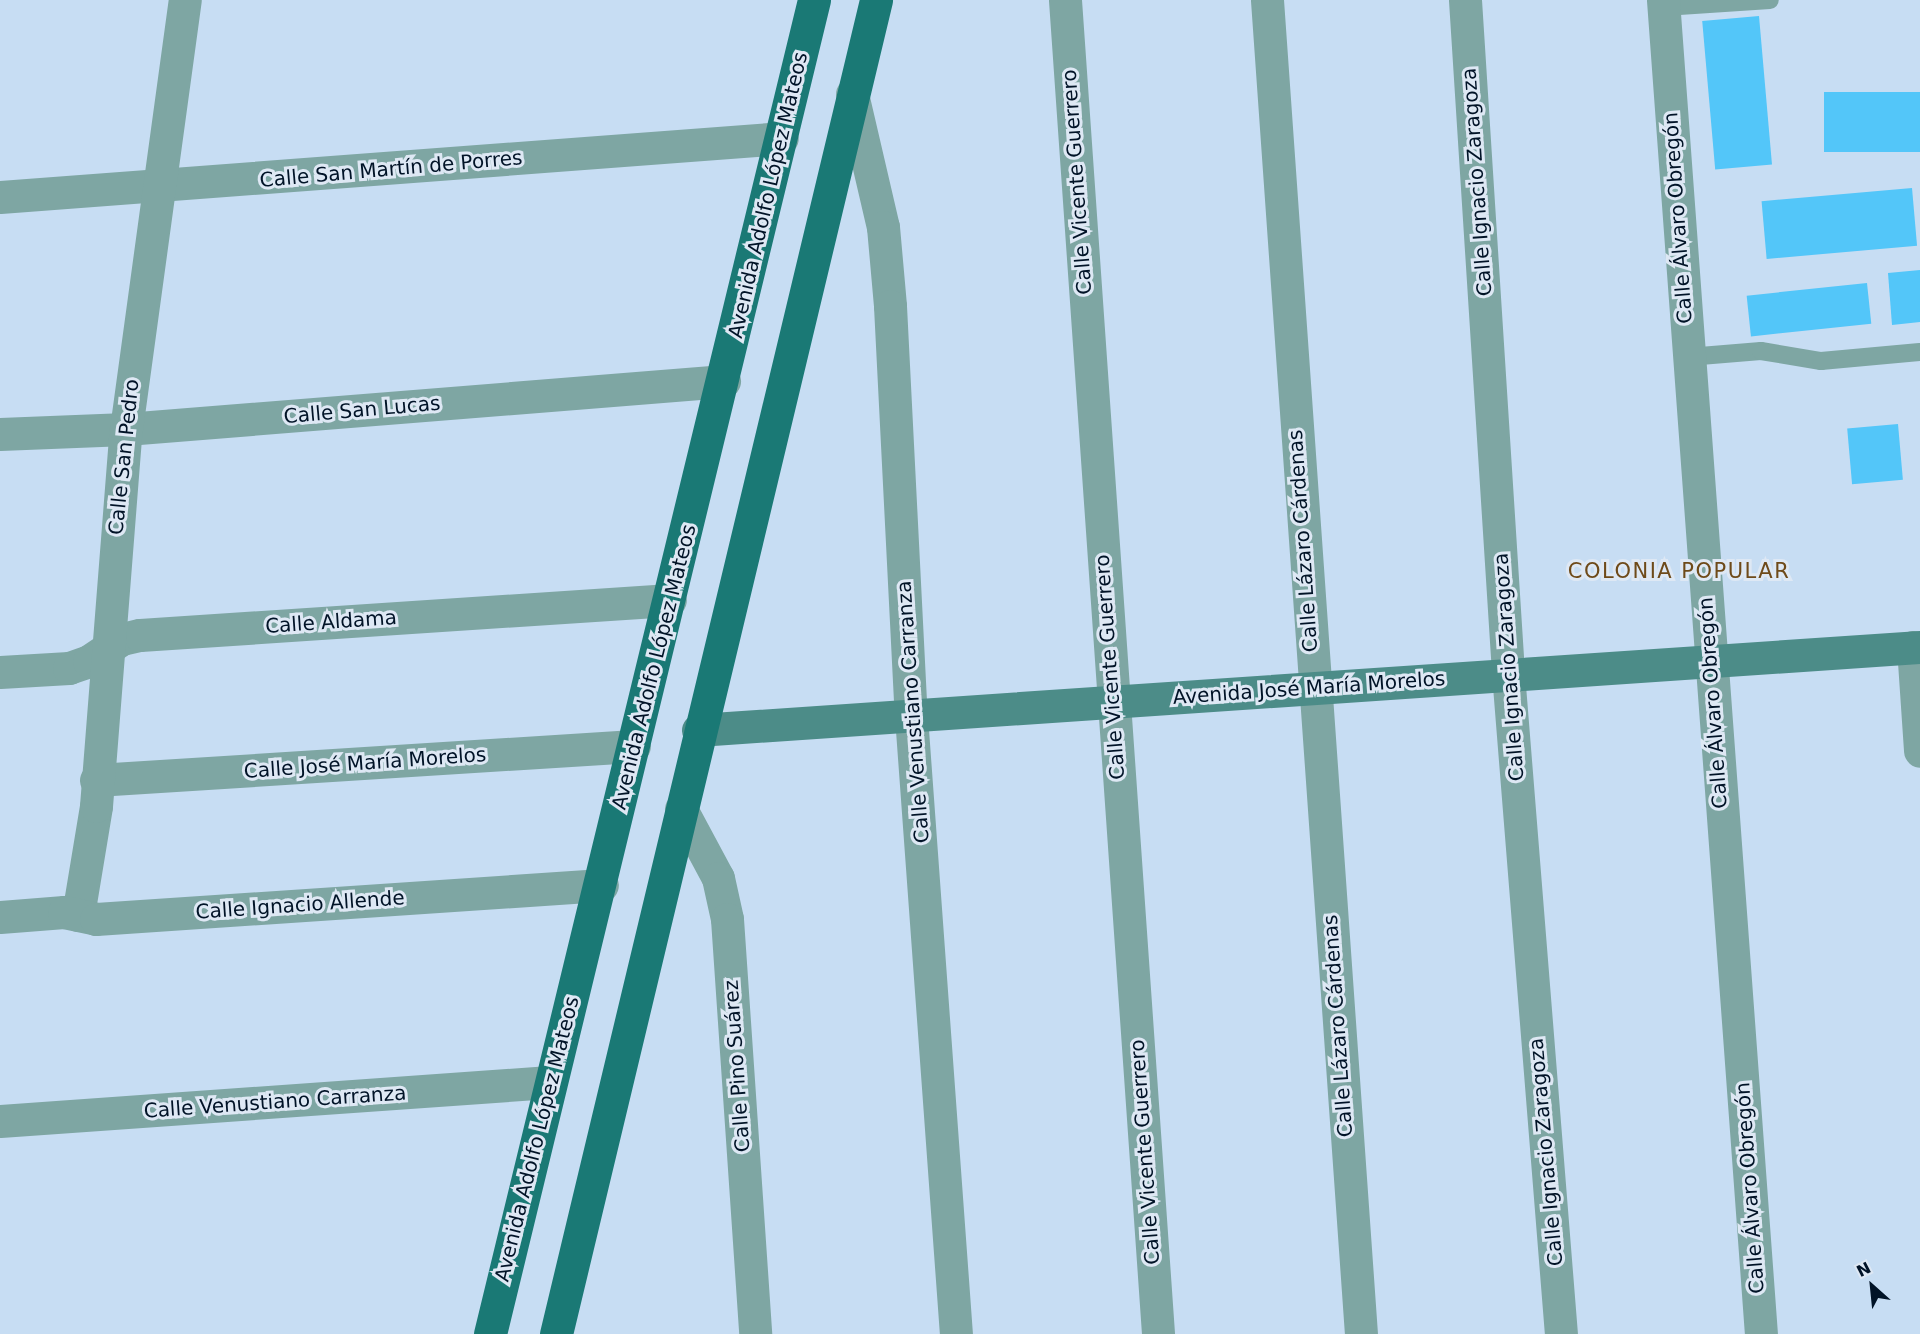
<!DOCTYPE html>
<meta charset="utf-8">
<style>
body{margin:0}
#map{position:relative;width:1920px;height:1334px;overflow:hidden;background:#c7ddf3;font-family:"DejaVu Sans",sans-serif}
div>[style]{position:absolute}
.building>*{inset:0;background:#53c6f9;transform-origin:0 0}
.lane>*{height:18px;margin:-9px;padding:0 9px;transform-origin:9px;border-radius:9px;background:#7ea6a3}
.street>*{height:33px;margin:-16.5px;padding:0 16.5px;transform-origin:16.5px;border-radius:16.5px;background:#7ea6a3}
.secondary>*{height:33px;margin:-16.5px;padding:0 16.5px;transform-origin:16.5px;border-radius:16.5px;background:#4c8c88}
.primary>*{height:33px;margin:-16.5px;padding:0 16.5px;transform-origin:16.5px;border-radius:16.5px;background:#1a7975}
span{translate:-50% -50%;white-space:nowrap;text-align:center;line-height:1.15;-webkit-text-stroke:6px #dee8f4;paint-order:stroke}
.street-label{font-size:20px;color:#011327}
.neighbourhood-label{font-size:21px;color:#6e4a19;letter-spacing:1.5px}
.north{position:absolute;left:1842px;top:1256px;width:60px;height:60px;-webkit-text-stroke:4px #dee8f4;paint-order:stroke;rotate:333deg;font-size:16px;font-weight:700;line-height:24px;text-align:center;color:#011327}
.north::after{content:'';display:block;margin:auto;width:21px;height:27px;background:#011327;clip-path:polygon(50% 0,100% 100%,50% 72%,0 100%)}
</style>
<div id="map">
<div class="building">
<i style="left:1759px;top:16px;width:149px;height:57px;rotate:85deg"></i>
<i style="left:1920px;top:92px;width:60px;height:96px;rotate:90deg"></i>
<i style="left:1912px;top:188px;width:58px;height:151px;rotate:85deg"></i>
<i style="clip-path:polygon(1920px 270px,1920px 322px,1892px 325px,1888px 273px)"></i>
<i style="left:1867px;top:283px;width:41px;height:121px;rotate:84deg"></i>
<i style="left:1898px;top:424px;width:56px;height:51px;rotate:85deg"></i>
</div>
<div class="lane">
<i style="left:1664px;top:7px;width:106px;rotate:-3.8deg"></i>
<i style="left:1688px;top:357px;width:73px;rotate:-4.7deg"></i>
<i style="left:1761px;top:351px;width:61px;rotate:9.5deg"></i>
<i style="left:1821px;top:361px;width:99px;rotate:-5.2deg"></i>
</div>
<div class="street">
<i style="left:1065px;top:0;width:1337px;rotate:86.01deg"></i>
<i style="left:1267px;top:0;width:1337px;rotate:85.97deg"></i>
<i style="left:1465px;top:0;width:674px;rotate:86.34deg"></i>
<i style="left:1508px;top:673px;width:663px;rotate:85.42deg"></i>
<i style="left:1663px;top:0;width:1338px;rotate:85.8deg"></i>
<i style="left:852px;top:94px;width:137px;rotate:76.9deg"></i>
<i style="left:883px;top:227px;width:79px;rotate:84.9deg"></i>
<i style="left:890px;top:306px;width:411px;rotate:87.1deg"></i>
<i style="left:911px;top:716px;width:620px;rotate:85.84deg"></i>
<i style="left:0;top:197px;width:784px;rotate:-4.31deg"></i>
<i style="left:0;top:434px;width:126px;rotate:-2.3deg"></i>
<i style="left:126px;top:429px;width:600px;rotate:-4.59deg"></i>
<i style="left:1913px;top:647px;width:104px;rotate:86.1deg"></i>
<i style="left:0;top:672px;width:69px;rotate:-3.3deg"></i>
<i style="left:69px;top:668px;width:21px;rotate:-19deg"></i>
<i style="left:89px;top:661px;width:40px;rotate:-34deg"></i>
<i style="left:122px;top:639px;width:18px;rotate:-13deg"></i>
<i style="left:140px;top:635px;width:531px;rotate:-3.78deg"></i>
<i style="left:96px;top:780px;width:539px;rotate:-3.62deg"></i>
<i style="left:681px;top:809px;width:78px;rotate:61.8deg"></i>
<i style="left:718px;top:878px;width:42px;rotate:77.6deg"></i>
<i style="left:727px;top:919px;width:416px;rotate:86.1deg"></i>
<i style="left:78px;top:915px;width:110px;rotate:-80.6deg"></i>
<i style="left:96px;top:806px;width:378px;rotate:-85.5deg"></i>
<i style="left:126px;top:429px;width:433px;rotate:-82.2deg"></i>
<i style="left:0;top:917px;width:64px;rotate:-4.5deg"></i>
<i style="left:64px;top:912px;width:33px;rotate:12deg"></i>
<i style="left:96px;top:919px;width:507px;rotate:-3.84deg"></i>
<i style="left:0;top:1121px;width:551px;rotate:-4.06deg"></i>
</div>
<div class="secondary">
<i style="left:698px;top:730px;width:1225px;rotate:-3.89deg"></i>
</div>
<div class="primary">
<i style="left:490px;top:1334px;width:1373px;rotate:-76.35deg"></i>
<i style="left:556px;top:1334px;width:1372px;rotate:-76.51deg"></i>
</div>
<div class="street-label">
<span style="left:391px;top:169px;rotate:-5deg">Calle San Martín de Porres</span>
<span style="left:1077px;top:182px;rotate:-94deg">Calle Vicente Guerrero</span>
<span style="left:1477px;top:182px;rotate:-94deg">Calle Ignacio Zaragoza</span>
<span style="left:768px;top:195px;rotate:-77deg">Avenida Adolfo López Mateos</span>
<span style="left:1678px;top:218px;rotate:-94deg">Calle Álvaro Obregón</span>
<span style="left:362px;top:410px;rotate:-5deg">Calle San Lucas</span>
<span style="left:124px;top:457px;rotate:-84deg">Calle San Pedro</span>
<span style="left:1303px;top:541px;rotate:-94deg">Calle Lázaro Cárdenas</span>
<span style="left:331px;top:622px;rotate:-4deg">Calle Aldama</span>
<span style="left:654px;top:667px;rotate:-76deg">Avenida Adolfo López Mateos</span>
<span style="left:1110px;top:667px;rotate:-94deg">Calle Vicente Guerrero</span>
<span style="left:1509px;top:667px;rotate:-94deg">Calle Ignacio Zaragoza</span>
<span style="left:1309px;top:688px;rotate:-4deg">Avenida José María Morelos</span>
<span style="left:1713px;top:703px;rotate:-94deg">Calle Álvaro Obregón</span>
<span style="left:913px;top:712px;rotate:-94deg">Calle Venustiano Carranza</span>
<span style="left:365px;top:763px;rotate:-4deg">Calle José María Morelos</span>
<span style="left:300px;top:905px;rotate:-4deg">Calle Ignacio Allende</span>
<span style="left:1338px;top:1026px;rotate:-94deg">Calle Lázaro Cárdenas</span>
<span style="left:737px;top:1066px;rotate:-94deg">Calle Pino Suárez</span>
<span style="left:275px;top:1102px;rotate:-4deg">Calle Venustiano Carranza</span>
<span style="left:537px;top:1139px;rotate:-76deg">Avenida Adolfo López Mateos</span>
<span style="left:1145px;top:1152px;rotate:-94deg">Calle Vicente Guerrero</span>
<span style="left:1546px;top:1152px;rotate:-95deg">Calle Ignacio Zaragoza</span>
<span style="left:1750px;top:1188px;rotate:-94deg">Calle Álvaro Obregón</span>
</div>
<div class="neighbourhood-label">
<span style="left:1679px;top:571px">COLONIA POPULAR</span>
</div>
<div class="north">N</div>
</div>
